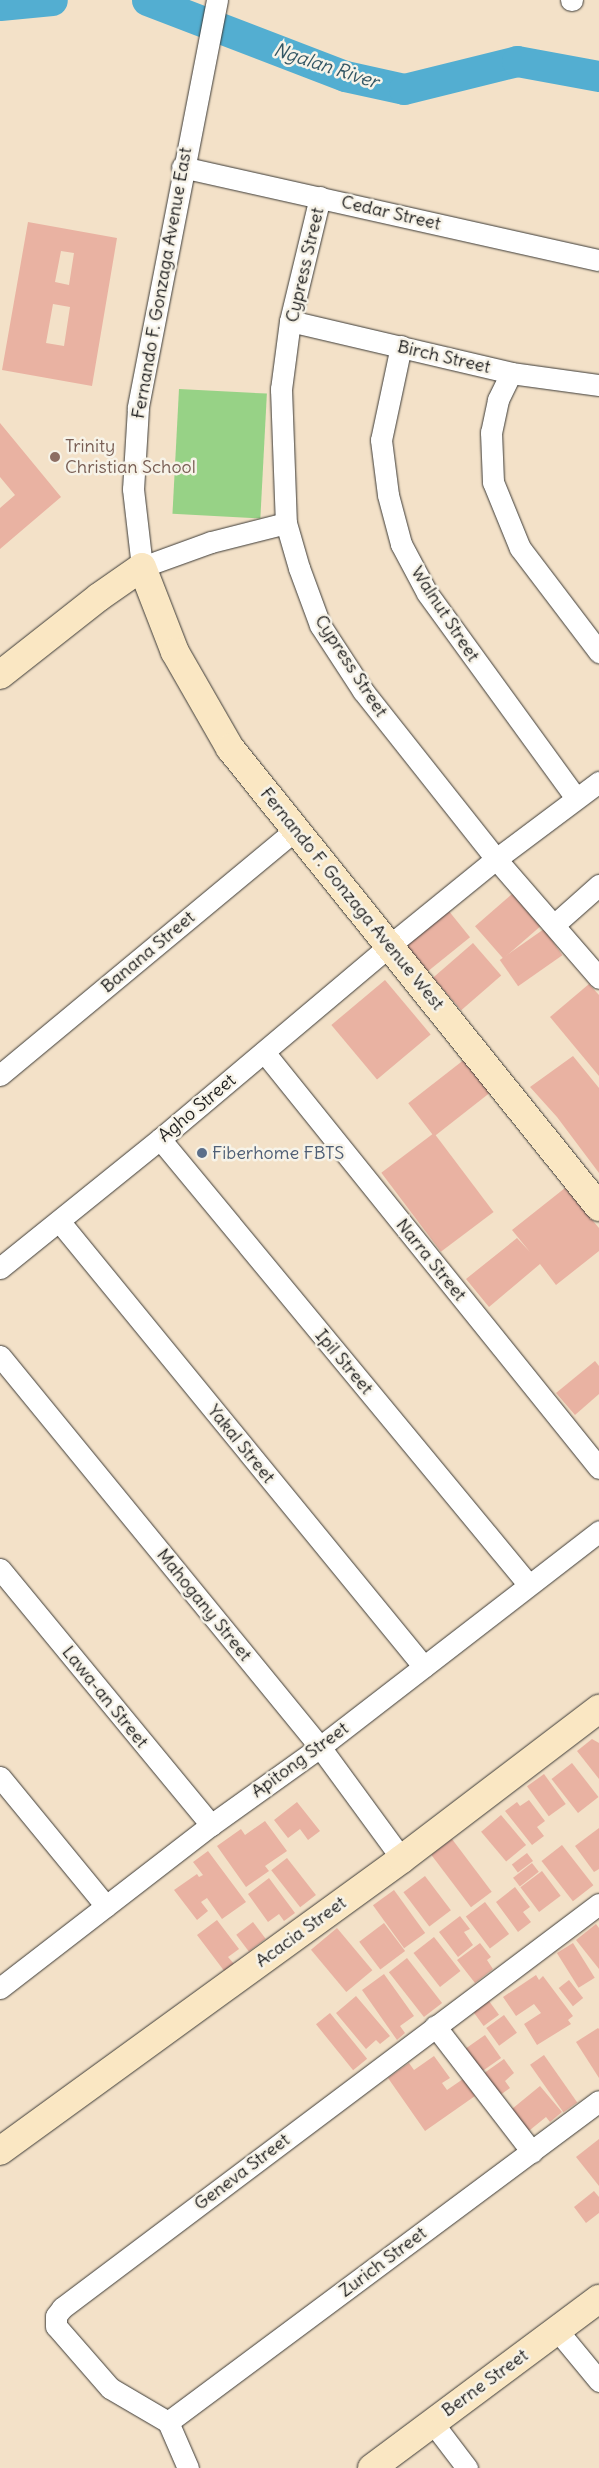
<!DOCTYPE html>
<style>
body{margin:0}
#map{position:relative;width:599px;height:2468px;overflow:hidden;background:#f3e1c8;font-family:Delius,sans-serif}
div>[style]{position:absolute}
.green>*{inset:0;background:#97d286;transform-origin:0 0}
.river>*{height:31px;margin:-15.5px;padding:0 15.5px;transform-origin:15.5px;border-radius:15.5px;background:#53aed1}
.building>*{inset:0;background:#e9b2a2;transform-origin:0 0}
.roads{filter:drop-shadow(0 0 1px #3c3a36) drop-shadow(0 0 1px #3c3a36)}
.street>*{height:21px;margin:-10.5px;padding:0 10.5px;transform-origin:10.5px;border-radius:10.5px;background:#fff}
.secondary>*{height:28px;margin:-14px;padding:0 14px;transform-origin:14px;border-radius:14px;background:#fae7c3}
.dots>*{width:14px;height:14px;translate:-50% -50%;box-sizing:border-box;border:2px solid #f7f3e8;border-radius:50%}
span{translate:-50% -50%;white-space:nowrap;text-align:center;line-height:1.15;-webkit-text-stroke:5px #f7f3e8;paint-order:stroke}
.street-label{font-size:18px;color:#1c1c1c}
.education-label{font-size:18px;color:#785e54}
.left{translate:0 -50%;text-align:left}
.service-label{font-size:18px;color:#4e5e75}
.water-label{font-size:19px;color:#325664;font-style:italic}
</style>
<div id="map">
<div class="green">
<i style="left:179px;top:389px;width:88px;height:125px;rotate:3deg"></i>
</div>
<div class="river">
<i style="left:147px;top:0;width:212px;rotate:21deg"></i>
<i style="left:345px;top:76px;width:60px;rotate:12.4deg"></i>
<i style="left:404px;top:89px;width:116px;rotate:-13.9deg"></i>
<i style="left:517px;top:61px;width:83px;rotate:10.4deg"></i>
<i style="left:0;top:5px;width:52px;rotate:-5.5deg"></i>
</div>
<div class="building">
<i style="clip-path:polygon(evenodd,28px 222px,117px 238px,92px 386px,2px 370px,28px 222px,61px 251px,74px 253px,69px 285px,55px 282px,61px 251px,28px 222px,53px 304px,70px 307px,64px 346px,46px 343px,53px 304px)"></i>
<i style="clip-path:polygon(0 423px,61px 497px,0 549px,0 508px,15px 495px,0 477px)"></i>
<i style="left:512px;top:894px;width:43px;height:49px;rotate:49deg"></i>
<i style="left:448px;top:910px;width:35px;height:55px;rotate:51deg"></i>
<i style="left:544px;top:929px;width:32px;height:54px;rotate:55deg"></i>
<i style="left:473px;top:943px;width:43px;height:53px;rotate:49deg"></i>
<i style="left:385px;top:980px;width:71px;height:70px;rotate:50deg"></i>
<i style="clip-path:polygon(589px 984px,599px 995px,599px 1076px,550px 1017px)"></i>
<i style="clip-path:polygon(573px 1056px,599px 1088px,599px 1173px,557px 1117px,530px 1087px)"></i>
<i style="left:465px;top:1059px;width:42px;height:72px;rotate:52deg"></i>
<i style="left:434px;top:1133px;width:99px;height:66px;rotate:53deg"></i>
<i style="clip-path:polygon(565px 1188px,599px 1228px,599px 1251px,556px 1285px,540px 1264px,489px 1307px,466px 1279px,517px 1238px,530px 1252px,512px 1230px)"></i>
<i style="clip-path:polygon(595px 1361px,599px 1366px,599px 1394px,575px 1415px,556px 1393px)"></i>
<i style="clip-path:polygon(592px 1739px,599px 1743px,599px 1779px,577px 1751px)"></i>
<i style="left:572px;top:1763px;width:43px;height:26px;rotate:52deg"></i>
<i style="left:544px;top:1774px;width:37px;height:21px;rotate:54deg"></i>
<i style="clip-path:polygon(529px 1800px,545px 1821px,537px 1827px,544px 1836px,532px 1845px,505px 1811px,517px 1802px,520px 1806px)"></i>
<i style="clip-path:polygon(297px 1802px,320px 1831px,308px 1840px,300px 1829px,288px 1838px,274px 1820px)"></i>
<i style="left:501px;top:1815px;width:39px;height:26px;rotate:50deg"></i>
<i style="clip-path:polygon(265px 1821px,287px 1851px,265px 1866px,269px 1871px,246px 1887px,217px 1846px,241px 1829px,245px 1835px)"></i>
<i style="clip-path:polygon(599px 1828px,599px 1869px,594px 1872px,575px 1846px)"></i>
<i style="left:452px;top:1839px;width:66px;height:26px;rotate:53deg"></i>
<i style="left:562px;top:1845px;width:51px;height:26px;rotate:52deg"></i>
<i style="clip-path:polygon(208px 1851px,246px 1902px,222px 1919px,207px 1898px,201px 1902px,208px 1911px,197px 1920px,174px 1890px,197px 1874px,199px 1877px,203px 1875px,193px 1862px)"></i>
<i style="left:527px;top:1853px;width:10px;height:19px;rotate:53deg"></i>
<i style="left:287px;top:1858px;width:47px;height:20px;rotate:52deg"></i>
<i style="left:532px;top:1863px;width:11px;height:24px;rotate:52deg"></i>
<i style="left:542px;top:1871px;width:31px;height:27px;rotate:53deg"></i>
<i style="left:425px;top:1876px;width:43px;height:27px;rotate:53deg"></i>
<i style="clip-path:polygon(269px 1878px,295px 1913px,284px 1921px,279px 1914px,268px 1922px,248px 1894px)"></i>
<i style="clip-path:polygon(515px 1887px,530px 1907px,523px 1912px,531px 1922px,518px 1932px,496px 1902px)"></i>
<i style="left:394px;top:1890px;width:53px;height:26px;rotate:54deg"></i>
<i style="left:485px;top:1902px;width:40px;height:24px;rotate:53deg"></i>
<i style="clip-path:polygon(460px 1916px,470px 1929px,464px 1932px,473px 1945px,458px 1957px,439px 1932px)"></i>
<i style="clip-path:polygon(217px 1920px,239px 1949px,228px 1957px,235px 1965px,225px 1972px,197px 1935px)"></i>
<i style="left:253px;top:1922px;width:21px;height:21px;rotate:53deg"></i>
<i style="left:384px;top:1923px;width:35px;height:31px;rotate:53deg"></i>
<i style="clip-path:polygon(596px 1924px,599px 1928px,599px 1969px,576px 1940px)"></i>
<i style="left:337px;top:1928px;width:55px;height:34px;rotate:50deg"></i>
<i style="left:434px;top:1937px;width:43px;height:26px;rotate:52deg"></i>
<i style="clip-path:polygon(480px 1943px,491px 1957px,487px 1960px,493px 1969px,475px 1983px,457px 1960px)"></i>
<i style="left:573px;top:1943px;width:41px;height:19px;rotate:58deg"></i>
<i style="left:407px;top:1958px;width:57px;height:23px;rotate:52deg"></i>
<i style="clip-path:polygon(384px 1974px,414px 2016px,400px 2026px,405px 2033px,397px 2040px,362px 1990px)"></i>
<i style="clip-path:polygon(536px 1975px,539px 1980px,543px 1976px,573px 2016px,568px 2020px,571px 2024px,537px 2045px,524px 2024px,541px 2013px,534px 2004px,516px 2016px,503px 1997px)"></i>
<i style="left:569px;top:1980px;width:23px;height:13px;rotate:52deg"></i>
<i style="clip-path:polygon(356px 1996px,390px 2036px,380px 2044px,376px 2040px,366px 2049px,336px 2013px)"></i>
<i style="left:489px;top:2001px;width:17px;height:19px;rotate:54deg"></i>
<i style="left:330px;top:2013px;width:59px;height:18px;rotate:51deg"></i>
<i style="left:504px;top:2015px;width:22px;height:22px;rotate:54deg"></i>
<i style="clip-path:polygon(598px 2028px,599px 2029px,599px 2078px,576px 2042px)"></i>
<i style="left:485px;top:2035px;width:28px;height:27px;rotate:55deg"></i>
<i style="left:544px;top:2055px;width:58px;height:17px;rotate:55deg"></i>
<i style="clip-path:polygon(434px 2056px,450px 2078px,442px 2083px,447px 2090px,463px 2079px,475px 2096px,425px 2131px,388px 2078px,409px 2063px,414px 2070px)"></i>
<i style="clip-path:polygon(504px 2059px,514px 2073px,505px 2081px,510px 2088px,496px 2098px,480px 2076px)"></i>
<i style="clip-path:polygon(540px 2086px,562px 2112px,550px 2122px,546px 2117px,525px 2134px,507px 2113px)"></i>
<i style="clip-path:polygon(599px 2139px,599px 2186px,576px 2157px)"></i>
<i style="clip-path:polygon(594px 2191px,599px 2197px,599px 2213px,586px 2223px,574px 2207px)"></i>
</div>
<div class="roads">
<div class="street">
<i style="left:217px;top:0;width:416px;rotate:101deg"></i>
<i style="left:138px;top:408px;width:81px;rotate:93.5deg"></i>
<i style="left:133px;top:489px;width:79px;rotate:83.4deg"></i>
<i style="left:142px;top:567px;width:73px;rotate:-19.9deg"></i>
<i style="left:211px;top:542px;width:77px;rotate:-14.2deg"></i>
<i style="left:571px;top:0;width:1px"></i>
<i style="left:182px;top:167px;width:427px;rotate:12.6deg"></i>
<i style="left:320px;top:197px;width:128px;rotate:103.6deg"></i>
<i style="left:290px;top:321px;width:69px;rotate:97.5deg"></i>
<i style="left:281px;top:389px;width:134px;rotate:87.9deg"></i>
<i style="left:286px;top:523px;width:47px;rotate:73.9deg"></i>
<i style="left:299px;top:568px;width:61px;rotate:69.8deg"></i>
<i style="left:320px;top:625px;width:79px;rotate:56.9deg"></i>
<i style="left:363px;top:691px;width:214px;rotate:51.6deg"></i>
<i style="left:496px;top:859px;width:157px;rotate:49.1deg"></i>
<i style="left:290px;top:321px;width:227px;rotate:13.2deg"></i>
<i style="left:511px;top:373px;width:89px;rotate:7.8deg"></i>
<i style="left:401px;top:346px;width:96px;rotate:102deg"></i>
<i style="left:381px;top:440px;width:55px;rotate:82.7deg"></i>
<i style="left:388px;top:495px;width:51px;rotate:75.1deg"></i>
<i style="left:401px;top:544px;width:55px;rotate:62deg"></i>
<i style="left:427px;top:593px;width:252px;rotate:54deg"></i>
<i style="left:511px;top:373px;width:30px;rotate:116deg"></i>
<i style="left:498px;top:400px;width:33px;rotate:102deg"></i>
<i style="left:491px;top:432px;width:50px;rotate:87.7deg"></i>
<i style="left:493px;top:482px;width:71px;rotate:67.8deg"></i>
<i style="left:520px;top:548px;width:131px;rotate:52.8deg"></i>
<i style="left:555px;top:924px;width:59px;rotate:-41.6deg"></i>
<i style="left:264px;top:1052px;width:534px;rotate:51.16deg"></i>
<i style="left:0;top:1075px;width:385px;rotate:-39.7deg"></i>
<i style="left:160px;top:1139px;width:577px;rotate:50.41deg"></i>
<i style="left:59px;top:1221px;width:576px;rotate:50.7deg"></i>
<i style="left:0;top:1268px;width:206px;rotate:-38.9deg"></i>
<i style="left:160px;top:1139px;width:301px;rotate:-40.1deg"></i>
<i style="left:390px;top:945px;width:136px;rotate:-39.1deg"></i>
<i style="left:496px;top:859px;width:129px;rotate:-36.8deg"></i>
<i style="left:0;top:1356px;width:505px;rotate:50.7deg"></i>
<i style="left:320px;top:1747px;width:139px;rotate:53.8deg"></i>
<i style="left:0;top:1569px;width:332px;rotate:50.5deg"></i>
<i style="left:0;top:1777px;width:167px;rotate:50.6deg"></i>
<i style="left:0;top:1988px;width:267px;rotate:-37.7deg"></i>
<i style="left:211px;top:1825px;width:134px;rotate:-35.6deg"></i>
<i style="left:320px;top:1747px;width:353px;rotate:-37.7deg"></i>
<i style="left:435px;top:2026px;width:159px;rotate:52.4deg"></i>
<i style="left:557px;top:2330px;width:66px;rotate:50.5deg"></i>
<i style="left:168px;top:2422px;width:537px;rotate:-36.68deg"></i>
<i style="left:432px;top:2422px;width:58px;rotate:52.7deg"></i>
<i style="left:188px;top:2468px;width:50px;rotate:-113.5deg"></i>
<i style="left:168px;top:2422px;width:67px;rotate:-149.6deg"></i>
<i style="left:110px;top:2388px;width:82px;rotate:-131.1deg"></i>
<i style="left:56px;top:2326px;width:10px;rotate:-90deg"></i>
<i style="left:56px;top:2316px;width:10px;rotate:-53deg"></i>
<i style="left:62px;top:2308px;width:672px;rotate:-36.96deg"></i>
</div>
<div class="secondary">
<i style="left:0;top:675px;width:126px;rotate:-38.2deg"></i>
<i style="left:99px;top:597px;width:52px;rotate:-34.9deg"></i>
<i style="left:142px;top:567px;width:91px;rotate:68.8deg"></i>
<i style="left:175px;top:652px;width:111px;rotate:60.2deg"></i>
<i style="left:230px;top:748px;width:589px;rotate:51.2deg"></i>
<i style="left:0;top:2151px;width:497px;rotate:-36deg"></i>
<i style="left:402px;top:1859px;width:248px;rotate:-37.3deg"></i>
<i style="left:372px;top:2468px;width:283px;rotate:-36.7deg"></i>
</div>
</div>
<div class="dots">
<i style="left:55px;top:457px;background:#8d6e63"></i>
<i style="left:202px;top:1153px;background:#5c6f8a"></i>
</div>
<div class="street-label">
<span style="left:391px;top:213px;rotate:13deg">Cedar Street</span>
<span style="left:305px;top:265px;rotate:-77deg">Cypress Street</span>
<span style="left:162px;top:283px;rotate:-80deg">Fernando F. Gonzaga Avenue East</span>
<span style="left:444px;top:357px;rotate:13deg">Birch Street</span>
<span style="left:445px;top:614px;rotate:57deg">Walnut Street</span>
<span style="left:351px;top:666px;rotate:57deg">Cypress Street</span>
<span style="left:352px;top:899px;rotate:51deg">Fernando F. Gonzaga Avenue West</span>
<span style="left:148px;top:952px;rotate:-40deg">Banana Street</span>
<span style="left:197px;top:1108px;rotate:-40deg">Agho Street</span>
<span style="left:431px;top:1260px;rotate:51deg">Narra Street</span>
<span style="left:344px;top:1362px;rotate:50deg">Ipil Street</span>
<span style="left:241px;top:1444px;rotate:51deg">Yakal Street</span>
<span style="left:204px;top:1605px;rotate:51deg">Mahogany Street</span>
<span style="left:105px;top:1697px;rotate:51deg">Lawa-an Street</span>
<span style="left:300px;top:1760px;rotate:-36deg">Apitong Street</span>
<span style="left:301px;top:1932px;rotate:-36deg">Acacia Street</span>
<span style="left:242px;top:2172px;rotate:-37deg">Geneva Street</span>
<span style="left:383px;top:2262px;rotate:-37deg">Zurich Street</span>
<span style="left:485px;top:2383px;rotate:-36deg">Berne Street</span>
</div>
<div class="education-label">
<span class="left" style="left:65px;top:457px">Trinity<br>Christian School</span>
</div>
<div class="service-label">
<span class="left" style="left:212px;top:1153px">Fiberhome FBTS</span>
</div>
<div class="water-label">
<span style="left:326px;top:66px;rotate:18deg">Ngalan River</span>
</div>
</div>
